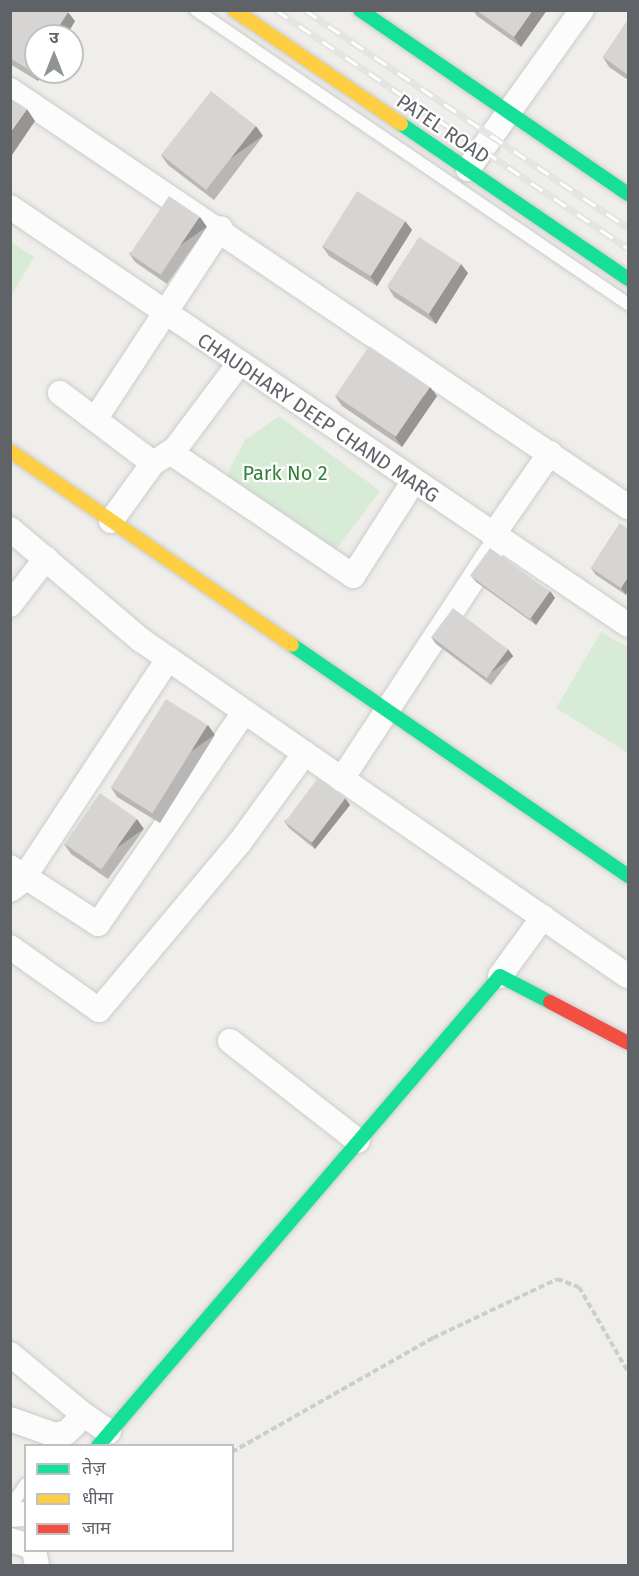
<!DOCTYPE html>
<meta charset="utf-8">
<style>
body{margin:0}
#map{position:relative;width:639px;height:1576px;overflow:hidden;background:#efeeea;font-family:"Fira Sans","Noto Sans Devanagari",sans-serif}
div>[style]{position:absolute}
.green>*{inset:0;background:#d8ebd6}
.path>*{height:4px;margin-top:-2px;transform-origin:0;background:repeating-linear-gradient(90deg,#cacfcc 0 6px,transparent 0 9px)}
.roads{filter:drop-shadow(0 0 2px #cbcccc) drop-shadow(0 0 2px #cbcccc)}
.lane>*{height:12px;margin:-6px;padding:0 6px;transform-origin:6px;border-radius:6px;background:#fdfcfc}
.street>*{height:24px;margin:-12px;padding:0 12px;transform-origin:12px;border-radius:12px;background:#fdfcfc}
.fast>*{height:14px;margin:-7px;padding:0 7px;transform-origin:7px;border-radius:7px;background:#16e098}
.slow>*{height:14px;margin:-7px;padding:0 7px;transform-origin:7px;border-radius:7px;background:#ffcf43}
.jam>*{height:14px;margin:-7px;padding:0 7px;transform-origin:7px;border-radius:7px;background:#f24e42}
.rail>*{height:7px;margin-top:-3.5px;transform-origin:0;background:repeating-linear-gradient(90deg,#fff 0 14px,#e4e4e4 0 28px);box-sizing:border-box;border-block:2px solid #e4e4e4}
.wall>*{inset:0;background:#b8b7b5}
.shaded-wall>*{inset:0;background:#969594;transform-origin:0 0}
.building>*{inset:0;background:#d6d5d3;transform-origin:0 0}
span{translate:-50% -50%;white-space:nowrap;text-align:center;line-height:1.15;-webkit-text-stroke:4.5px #fff;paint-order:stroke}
.street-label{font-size:20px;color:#5f6368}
.park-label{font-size:20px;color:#348238}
.frame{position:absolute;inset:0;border:12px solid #5f6368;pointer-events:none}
.legend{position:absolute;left:24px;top:1444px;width:210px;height:108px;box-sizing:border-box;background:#fff;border:2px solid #bfc1c3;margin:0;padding:8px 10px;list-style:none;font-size:18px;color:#5f6368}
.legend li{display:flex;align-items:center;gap:12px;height:30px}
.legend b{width:30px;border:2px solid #bfc1c3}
.north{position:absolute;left:24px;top:24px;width:60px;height:60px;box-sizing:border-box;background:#fff;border:2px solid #bfc1c3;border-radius:50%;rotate:0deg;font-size:16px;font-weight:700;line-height:24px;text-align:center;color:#5f6368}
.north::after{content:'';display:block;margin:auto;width:21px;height:27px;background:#919496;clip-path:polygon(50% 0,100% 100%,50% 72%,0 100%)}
</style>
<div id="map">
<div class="green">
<i style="clip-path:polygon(11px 242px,34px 257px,11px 296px)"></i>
<i style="clip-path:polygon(279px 416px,380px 491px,329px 559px,224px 480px,245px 440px)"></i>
<i style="clip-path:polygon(601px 632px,628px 647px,628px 753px,556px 708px)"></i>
</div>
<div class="path">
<i style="left:232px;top:1452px;width:231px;rotate:-29.6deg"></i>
<i style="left:433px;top:1338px;width:137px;rotate:-25.4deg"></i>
<i style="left:557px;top:1279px;width:23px;rotate:20deg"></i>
<i style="left:579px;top:1287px;width:98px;rotate:60deg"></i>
</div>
<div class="roads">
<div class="lane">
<i style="left:196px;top:10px;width:523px;rotate:34.24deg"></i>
<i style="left:10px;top:1507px;width:28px;rotate:-55deg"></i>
</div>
<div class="street">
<i style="left:10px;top:90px;width:746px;rotate:34.01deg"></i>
<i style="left:468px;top:169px;width:196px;rotate:-54.4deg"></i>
<i style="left:10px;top:207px;width:746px;rotate:34.07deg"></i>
<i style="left:60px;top:393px;width:116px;rotate:37deg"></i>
<i style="left:96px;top:418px;width:227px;rotate:-56.7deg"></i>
<i style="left:170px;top:452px;width:221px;rotate:34.1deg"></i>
<i style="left:353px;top:576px;width:112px;rotate:-57.4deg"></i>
<i style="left:111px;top:521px;width:72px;rotate:-54.1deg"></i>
<i style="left:153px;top:463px;width:26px;rotate:-32deg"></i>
<i style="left:175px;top:449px;width:105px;rotate:-53.1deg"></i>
<i style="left:10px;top:529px;width:172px;rotate:40.3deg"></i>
<i style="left:141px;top:640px;width:244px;rotate:34.7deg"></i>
<i style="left:493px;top:535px;width:100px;rotate:-55.2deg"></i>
<i style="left:491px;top:552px;width:272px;rotate:123.3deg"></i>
<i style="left:342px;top:779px;width:347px;rotate:34.6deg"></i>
<i style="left:10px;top:605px;width:59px;rotate:-52.5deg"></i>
<i style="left:10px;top:867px;width:105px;rotate:32.9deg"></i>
<i style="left:98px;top:924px;width:257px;rotate:-55.4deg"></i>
<i style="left:10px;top:890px;width:14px;rotate:-36deg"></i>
<i style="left:21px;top:882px;width:267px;rotate:-56.6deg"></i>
<i style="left:10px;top:947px;width:109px;rotate:35.3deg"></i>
<i style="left:99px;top:1010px;width:219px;rotate:-50deg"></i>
<i style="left:240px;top:842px;width:110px;rotate:-53.9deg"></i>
<i style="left:500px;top:976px;width:73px;rotate:-53.9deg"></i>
<i style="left:230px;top:1041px;width:162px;rotate:38deg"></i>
<i style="left:10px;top:1354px;width:96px;rotate:39.5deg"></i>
<i style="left:10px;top:1419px;width:48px;rotate:19.6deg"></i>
<i style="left:55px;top:1435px;width:12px;rotate:-14deg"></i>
<i style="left:67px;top:1432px;width:24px;rotate:-45deg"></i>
<i style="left:84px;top:1415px;width:30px;rotate:34deg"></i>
<i style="left:10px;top:1515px;width:16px;rotate:-4deg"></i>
<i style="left:10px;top:1540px;width:17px;rotate:17deg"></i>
<i style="left:34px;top:1550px;width:16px;rotate:79deg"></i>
</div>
<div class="fast">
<i style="left:360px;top:10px;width:325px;rotate:34.5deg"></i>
<i style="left:401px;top:124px;width:275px;rotate:34.3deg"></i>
<i style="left:292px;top:645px;width:408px;rotate:34.5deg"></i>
<i style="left:98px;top:1446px;width:618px;rotate:-49.46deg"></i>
<i style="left:500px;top:976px;width:56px;rotate:27.5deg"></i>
</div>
<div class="slow">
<i style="left:234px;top:10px;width:202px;rotate:34.3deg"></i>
<i style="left:10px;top:451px;width:342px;rotate:34.5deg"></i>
</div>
<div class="jam">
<i style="left:550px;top:1002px;width:88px;rotate:27.7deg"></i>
</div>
</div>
<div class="rail">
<i style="left:276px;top:10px;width:425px;rotate:34.1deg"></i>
<i style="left:305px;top:10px;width:390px;rotate:34deg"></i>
</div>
<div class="wall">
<i style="clip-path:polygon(10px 10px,75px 21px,66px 36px,36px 36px,38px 81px,10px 64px)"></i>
<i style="clip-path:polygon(473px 10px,547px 10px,521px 47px,477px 16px)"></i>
<i style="clip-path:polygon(628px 20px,628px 80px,609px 67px,603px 57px)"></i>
<i style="clip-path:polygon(263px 136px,214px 200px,168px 165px,161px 155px)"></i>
<i style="clip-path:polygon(405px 221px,412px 230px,377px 286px,329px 256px,322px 246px)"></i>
<i style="clip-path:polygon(207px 227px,167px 284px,135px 262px,129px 253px)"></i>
<i style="clip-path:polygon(468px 273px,436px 324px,394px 297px,388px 287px)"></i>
<i style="clip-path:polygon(335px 396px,437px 396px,402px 447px,342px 406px)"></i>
<i style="clip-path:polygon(620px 523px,626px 595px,596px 575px,591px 568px)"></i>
<i style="clip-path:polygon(471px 576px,550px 591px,555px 598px,536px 625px,476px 582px)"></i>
<i style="clip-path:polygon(431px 637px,513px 656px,491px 685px,436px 644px)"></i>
<i style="clip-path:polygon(215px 735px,160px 823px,117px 797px,111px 787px)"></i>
<i style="clip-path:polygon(345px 798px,350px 805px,315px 849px,289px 828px,284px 821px)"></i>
<i style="clip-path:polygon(144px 829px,108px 879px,71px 854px,64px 844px)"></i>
</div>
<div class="shaded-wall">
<i style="clip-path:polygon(533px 10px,547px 10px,521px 47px,514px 37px)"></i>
<i style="clip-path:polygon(68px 12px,75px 21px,66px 36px,53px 36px)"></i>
<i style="clip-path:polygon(36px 63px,36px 72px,43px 72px,38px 81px,31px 71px)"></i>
<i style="clip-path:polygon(27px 109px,35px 121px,10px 158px,10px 133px)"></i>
<i style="left:256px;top:126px;width:12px;height:81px;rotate:55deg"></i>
<i style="left:200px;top:217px;width:12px;height:70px;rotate:55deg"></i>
<i style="clip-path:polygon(405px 221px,412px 230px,377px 286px,370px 276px)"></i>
<i style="clip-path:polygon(461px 264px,468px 273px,436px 324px,429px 314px)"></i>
<i style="clip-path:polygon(430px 387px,437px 396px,402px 447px,395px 437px)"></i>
<i style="clip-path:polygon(628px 577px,628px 591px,626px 595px,621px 588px)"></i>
<i style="clip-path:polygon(550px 591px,555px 598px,536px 625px,531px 618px)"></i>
<i style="left:508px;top:649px;width:9px;height:36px;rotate:54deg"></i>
<i style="left:208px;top:725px;width:12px;height:104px;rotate:55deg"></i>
<i style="clip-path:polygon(345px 798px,350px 805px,315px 849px,311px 842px)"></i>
<i style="left:137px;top:819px;width:12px;height:62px;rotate:55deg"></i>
</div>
<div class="building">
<i style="clip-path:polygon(10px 10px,66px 10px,68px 12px,53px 36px,36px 36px,36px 63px,31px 71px,10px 58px)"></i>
<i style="clip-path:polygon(476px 10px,533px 10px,514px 37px)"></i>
<i style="clip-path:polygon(628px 20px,628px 75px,603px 57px)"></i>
<i style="left:211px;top:91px;width:57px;height:81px;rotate:38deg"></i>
<i style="clip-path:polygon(10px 98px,27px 109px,10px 133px)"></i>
<i style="left:357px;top:191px;width:57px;height:65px;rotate:32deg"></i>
<i style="left:169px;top:196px;width:37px;height:70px;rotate:34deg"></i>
<i style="left:419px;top:237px;width:50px;height:59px;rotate:33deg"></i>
<i style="left:369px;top:346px;width:73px;height:60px;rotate:34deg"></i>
<i style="clip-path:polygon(620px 523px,628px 529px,628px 577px,621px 588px,591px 568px)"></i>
<i style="left:490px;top:548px;width:74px;height:34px;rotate:36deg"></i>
<i style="left:453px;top:608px;width:69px;height:36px;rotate:37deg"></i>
<i style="left:166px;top:699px;width:49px;height:104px;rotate:32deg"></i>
<i style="left:318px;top:778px;width:34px;height:55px;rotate:37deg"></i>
<i style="left:100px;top:793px;width:45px;height:62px;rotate:35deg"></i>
</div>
<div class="street-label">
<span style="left:443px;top:129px;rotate:34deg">PATEL ROAD</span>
<span style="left:318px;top:418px;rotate:34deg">CHAUDHARY DEEP CHAND MARG</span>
</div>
<div class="park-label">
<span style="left:285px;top:473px">Park No 2</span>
</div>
<div class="frame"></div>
<ul class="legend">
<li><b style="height:8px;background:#16e098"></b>तेज़</li>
<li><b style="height:8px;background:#ffcf43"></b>धीमा</li>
<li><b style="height:8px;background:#f24e42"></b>जाम</li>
</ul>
<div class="north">उ</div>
</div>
